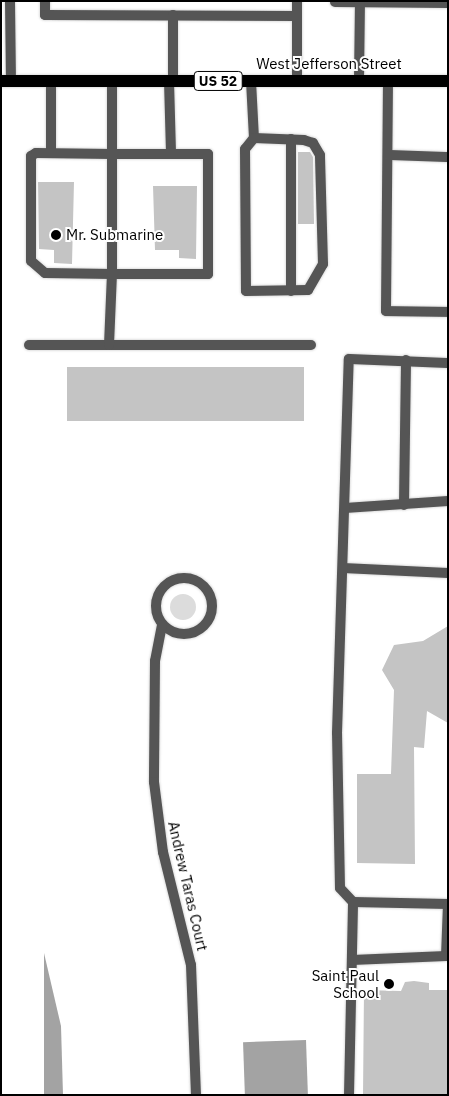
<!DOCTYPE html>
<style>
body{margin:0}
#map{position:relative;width:449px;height:1096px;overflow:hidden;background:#fff;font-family:"IBM Plex Sans",sans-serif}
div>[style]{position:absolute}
.green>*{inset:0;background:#dcdcdc}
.round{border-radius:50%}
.water>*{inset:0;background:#a3a3a3;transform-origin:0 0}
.building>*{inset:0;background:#c4c4c4;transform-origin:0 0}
.roads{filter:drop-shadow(0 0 1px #dbdbdb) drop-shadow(0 0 1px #dbdbdb)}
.service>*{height:10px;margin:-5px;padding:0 5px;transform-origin:5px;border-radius:5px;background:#555}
.minor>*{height:10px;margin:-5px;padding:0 5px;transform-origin:5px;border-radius:5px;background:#555}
.minor>.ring{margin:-5px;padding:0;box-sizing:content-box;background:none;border:10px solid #555;border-radius:50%}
.primary>*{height:12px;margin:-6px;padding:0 6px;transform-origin:6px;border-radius:6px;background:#000}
.dots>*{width:14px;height:14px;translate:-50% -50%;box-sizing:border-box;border:2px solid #fff;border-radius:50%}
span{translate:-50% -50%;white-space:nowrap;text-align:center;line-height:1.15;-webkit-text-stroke:4px #fff;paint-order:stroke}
.shield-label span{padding:1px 4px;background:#fff;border:1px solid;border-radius:4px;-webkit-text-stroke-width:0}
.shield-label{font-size:14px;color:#000;font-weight:700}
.street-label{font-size:15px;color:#000}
.poi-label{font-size:15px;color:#000}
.left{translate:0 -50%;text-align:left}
.right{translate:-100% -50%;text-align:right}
.frame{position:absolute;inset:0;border:2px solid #000;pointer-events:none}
</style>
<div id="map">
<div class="green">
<i class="round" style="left:170px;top:594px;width:26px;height:26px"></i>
</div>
<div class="water">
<i style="clip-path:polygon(44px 953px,61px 1026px,63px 1095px,44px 1095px)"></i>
<i style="left:306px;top:1040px;width:55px;height:63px;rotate:88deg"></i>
</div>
<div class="building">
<i style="clip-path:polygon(298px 152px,310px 152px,313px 157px,314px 224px,298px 224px)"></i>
<i style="clip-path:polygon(38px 182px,74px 182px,72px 264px,54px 263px,54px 250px,39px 249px)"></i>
<i style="clip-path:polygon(153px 186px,197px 186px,196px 259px,179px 258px,179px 250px,155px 250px)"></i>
<i style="left:304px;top:367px;width:54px;height:237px;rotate:90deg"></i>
<i style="clip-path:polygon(448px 626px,448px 723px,427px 711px,424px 748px,414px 747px,415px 864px,357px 863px,357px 774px,391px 774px,394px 690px,382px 670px,394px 645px,423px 641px)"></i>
<i style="clip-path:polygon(414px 981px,429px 983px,429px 990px,448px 990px,448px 1095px,363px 1095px,364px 990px,401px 991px,405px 982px)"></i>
</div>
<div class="roads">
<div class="service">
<i style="left:10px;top:1px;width:80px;rotate:89.3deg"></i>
<i style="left:45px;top:1px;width:14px;rotate:90deg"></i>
<i style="left:45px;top:15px;width:252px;rotate:0.2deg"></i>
<i style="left:335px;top:2px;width:113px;rotate:0.5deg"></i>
<i style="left:173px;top:15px;width:66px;rotate:90deg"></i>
<i style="left:388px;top:80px;width:231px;rotate:90.5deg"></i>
<i style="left:386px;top:311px;width:62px;rotate:0.9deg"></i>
<i style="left:169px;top:81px;width:73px;rotate:88.4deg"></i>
<i style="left:251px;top:81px;width:57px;rotate:87deg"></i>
<i style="left:254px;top:138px;width:14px;rotate:129deg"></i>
<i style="left:245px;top:149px;width:142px;rotate:89.6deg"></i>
<i style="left:246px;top:291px;width:62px;rotate:-0.9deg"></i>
<i style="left:308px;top:290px;width:30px;rotate:-60deg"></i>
<i style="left:323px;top:264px;width:109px;rotate:-91.6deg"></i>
<i style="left:320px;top:155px;width:14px;rotate:-120deg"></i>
<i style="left:313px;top:143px;width:9px;rotate:-162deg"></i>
<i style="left:304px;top:140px;width:50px;rotate:-177.7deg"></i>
<i style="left:297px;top:81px;width:80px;rotate:-90deg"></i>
<i style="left:359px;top:81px;width:79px;rotate:-89.3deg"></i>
<i style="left:51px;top:153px;width:72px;rotate:-90deg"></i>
<i style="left:388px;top:155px;width:60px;rotate:1.9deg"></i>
<i style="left:291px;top:291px;width:152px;rotate:-90deg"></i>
<i style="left:29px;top:345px;width:282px"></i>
<i style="left:109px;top:345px;width:71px;rotate:-87.6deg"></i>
<i style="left:112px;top:274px;width:67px;rotate:-179.1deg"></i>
<i style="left:45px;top:273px;width:18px;rotate:-139deg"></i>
<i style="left:31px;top:261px;width:105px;rotate:-90deg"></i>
<i style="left:31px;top:156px;width:6px;rotate:-31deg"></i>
<i style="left:36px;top:153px;width:76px;rotate:0.8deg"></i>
<i style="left:112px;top:154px;width:96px"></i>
<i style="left:208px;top:154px;width:120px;rotate:90deg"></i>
<i style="left:208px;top:274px;width:96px;rotate:180deg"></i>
<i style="left:112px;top:274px;width:193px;rotate:-90deg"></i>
<i style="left:404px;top:505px;width:145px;rotate:-89.2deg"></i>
<i style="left:345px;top:508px;width:103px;rotate:-3.9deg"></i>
<i style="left:343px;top:568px;width:105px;rotate:2.7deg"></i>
<i style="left:353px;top:902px;width:19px;rotate:-133deg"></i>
<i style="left:340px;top:888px;width:155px;rotate:-91.1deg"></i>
<i style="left:337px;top:733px;width:374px;rotate:-88.2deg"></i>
<i style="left:349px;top:359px;width:99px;rotate:2.3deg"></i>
<i style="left:349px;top:1095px;width:193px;rotate:-88.8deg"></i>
<i style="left:353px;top:902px;width:95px;rotate:1.2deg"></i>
<i style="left:448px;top:904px;width:52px;rotate:92.2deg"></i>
<i style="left:446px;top:956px;width:94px;rotate:177.6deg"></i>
</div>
<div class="minor">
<i class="ring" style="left:156px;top:578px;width:46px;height:46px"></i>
<i style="left:162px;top:625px;width:37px;rotate:101deg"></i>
<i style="left:155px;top:661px;width:121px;rotate:90.5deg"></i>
<i style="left:154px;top:782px;width:71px;rotate:82.7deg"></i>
<i style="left:163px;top:852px;width:116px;rotate:76.1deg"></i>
<i style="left:191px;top:965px;width:130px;rotate:87.8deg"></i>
</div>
<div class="primary">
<i style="left:1px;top:81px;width:447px"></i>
</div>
</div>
<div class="dots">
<i style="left:56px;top:235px;background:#000"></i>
<i style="left:389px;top:984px;background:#000"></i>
</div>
<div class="shield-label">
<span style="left:218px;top:81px">US 52</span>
</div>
<div class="street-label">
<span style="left:329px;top:64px">West Jefferson Street</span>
<span style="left:188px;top:886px;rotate:77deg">Andrew Taras Court</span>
</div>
<div class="poi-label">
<span class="left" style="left:66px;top:235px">Mr. Submarine</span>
<span class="right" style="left:379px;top:984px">Saint Paul<br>School</span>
</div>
<div class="frame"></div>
</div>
